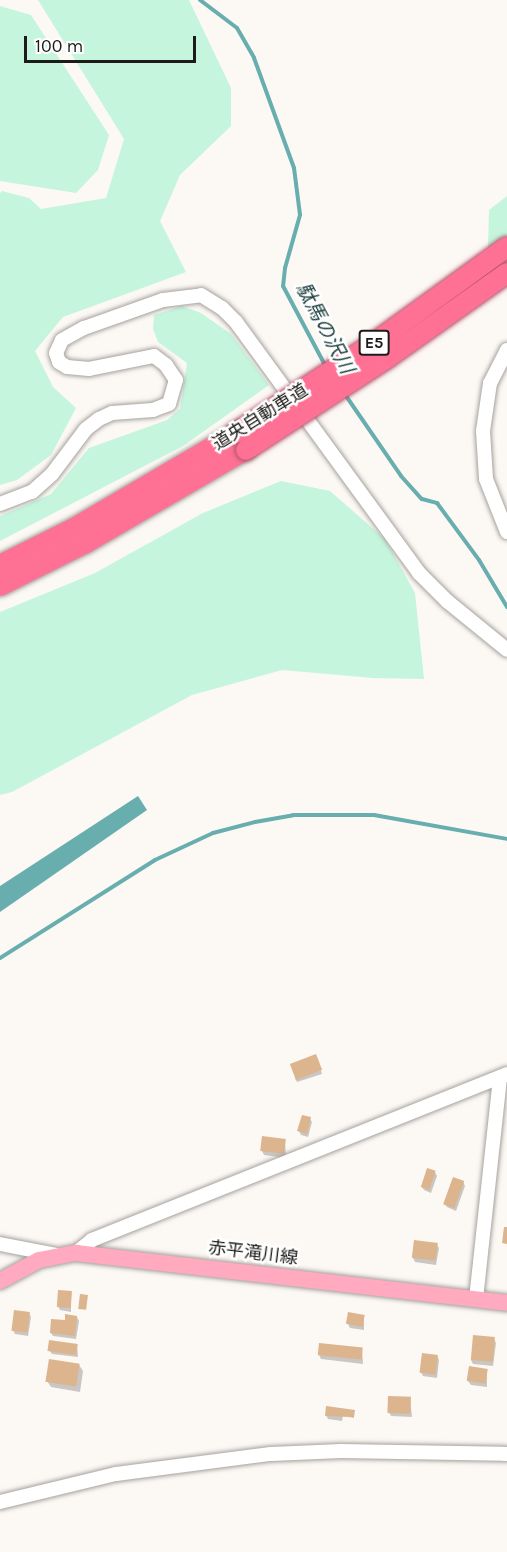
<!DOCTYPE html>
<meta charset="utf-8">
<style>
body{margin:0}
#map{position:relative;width:507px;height:1552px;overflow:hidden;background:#fcf8f4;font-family:Karla,"Noto Sans JP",sans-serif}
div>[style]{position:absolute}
.green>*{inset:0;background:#c5f5dd}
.water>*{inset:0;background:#69aeaf}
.shadow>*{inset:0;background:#0003}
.stream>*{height:4px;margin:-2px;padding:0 2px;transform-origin:2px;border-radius:2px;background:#69aeaf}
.building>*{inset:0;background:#dcb48d;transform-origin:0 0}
.roads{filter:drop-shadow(0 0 2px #a6a29e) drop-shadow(0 0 2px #a6a29e)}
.minor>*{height:14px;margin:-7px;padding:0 7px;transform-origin:7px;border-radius:7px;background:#fff}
.major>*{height:16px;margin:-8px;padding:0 8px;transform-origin:8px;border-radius:8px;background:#ffaabf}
.highway>*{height:20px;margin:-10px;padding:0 10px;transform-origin:10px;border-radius:10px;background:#ff7194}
.bridges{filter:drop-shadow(0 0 2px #b05369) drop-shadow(0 0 2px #b05369)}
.highway-bridge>*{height:20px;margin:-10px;padding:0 10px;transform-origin:10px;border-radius:10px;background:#ff7194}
span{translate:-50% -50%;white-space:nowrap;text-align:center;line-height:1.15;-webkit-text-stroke:5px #fff;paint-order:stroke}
.shield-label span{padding:2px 4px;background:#fff;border:2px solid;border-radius:4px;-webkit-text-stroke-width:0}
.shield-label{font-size:16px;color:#1d1c1a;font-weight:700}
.street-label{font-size:18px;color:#1d1c1a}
.water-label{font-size:20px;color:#193c3c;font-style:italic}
.scale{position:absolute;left:24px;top:36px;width:172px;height:27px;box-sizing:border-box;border:3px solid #1d1c1a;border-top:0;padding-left:8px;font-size:18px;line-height:21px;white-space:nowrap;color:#1d1c1a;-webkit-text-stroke:4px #fff;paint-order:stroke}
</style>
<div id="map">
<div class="green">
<i style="clip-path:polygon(38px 0,189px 0,231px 88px,231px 126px,180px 175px,160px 221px,186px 272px,63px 317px,35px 351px,53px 387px,76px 408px,51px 455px,17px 480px,0 485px,0 193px,2px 191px,29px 198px,41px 209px,106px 198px,124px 139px)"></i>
<i style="clip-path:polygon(0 6px,31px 15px,109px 135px,98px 170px,76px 193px,0 181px)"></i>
<i style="clip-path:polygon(507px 196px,507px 261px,488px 247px,489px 210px)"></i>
<i style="clip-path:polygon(182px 306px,201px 313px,231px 334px,269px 385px,183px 446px,0 541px,0 516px,51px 494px,89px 448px,167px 420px,180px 409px,187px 363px,158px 342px,153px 329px,154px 315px)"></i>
<i style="clip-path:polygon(281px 481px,330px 491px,385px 539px,415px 593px,424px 679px,373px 678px,282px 670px,192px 695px,12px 792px,0 795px,0 612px,95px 573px,203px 513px)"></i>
</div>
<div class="water">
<i style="clip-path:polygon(138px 796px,147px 810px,0 912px,0 886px)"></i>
</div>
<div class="shadow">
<i style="clip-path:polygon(318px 1059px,322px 1074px,297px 1082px,295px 1078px)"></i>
<i style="clip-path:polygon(310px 1119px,312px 1122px,308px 1137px,301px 1135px,299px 1131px)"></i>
<i style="clip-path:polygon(285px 1140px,286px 1158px,264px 1155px,262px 1151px)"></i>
<i style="clip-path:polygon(435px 1172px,437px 1176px,431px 1193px,424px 1190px,422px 1187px)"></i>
<i style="clip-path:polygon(463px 1182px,465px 1186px,456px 1211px,447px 1207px,445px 1204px)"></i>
<i style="clip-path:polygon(437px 1245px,439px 1248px,436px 1265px,415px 1262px,413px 1258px)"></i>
<i style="clip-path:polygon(71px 1293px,71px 1312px,60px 1310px,58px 1306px)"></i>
<i style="clip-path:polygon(29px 1313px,31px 1317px,28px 1336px,15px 1334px,13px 1330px)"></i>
<i style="clip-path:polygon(364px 1316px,364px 1330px,350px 1328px,348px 1324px)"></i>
<i style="clip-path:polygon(77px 1317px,79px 1321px,76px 1339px,53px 1336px,51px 1333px)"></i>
<i style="clip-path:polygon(494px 1339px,496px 1343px,493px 1366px,473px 1364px,471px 1360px)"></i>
<i style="clip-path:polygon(77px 1345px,78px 1357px,52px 1354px,50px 1351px)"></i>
<i style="clip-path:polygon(362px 1349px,363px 1364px,321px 1359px,319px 1355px)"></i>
<i style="clip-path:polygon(437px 1356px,439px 1360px,437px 1378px,423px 1376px,421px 1372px)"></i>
<i style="clip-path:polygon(79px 1365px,83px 1371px,80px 1392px,51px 1387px,47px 1381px)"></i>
<i style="clip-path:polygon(487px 1370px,487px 1387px,471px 1385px,468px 1381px)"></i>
<i style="clip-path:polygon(410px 1399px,412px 1417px,391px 1416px,389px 1412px)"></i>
<i style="clip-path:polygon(354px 1412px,354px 1418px,343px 1416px,342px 1421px,328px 1419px,326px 1415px)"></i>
</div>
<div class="stream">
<i style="left:200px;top:0;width:46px;rotate:37.1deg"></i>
<i style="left:237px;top:28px;width:34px;rotate:60deg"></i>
<i style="left:254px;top:58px;width:117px;rotate:70deg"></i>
<i style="left:294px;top:168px;width:47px;rotate:82.7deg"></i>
<i style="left:300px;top:215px;width:55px;rotate:105.8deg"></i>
<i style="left:285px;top:268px;width:18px;rotate:96deg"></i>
<i style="left:283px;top:286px;width:92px;rotate:62deg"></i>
<i style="left:344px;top:393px;width:101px;rotate:55.5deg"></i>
<i style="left:401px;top:476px;width:31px;rotate:48deg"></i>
<i style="left:422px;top:499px;width:16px;rotate:15deg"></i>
<i style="left:437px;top:503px;width:71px;rotate:53.6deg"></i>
<i style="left:479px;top:560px;width:55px;rotate:59.2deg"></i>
<i style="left:0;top:958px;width:183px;rotate:-32.3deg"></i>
<i style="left:155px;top:860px;width:64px;rotate:-25deg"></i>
<i style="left:213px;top:833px;width:43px;rotate:-14.7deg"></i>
<i style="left:255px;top:822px;width:39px;rotate:-10deg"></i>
<i style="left:293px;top:815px;width:81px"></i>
<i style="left:374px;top:815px;width:135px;rotate:10.2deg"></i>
</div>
<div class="building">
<i style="left:316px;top:1054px;width:17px;height:28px;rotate:69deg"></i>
<i style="clip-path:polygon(302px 1115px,311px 1117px,307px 1134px,297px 1131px)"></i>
<i style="left:262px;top:1136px;width:24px;height:15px;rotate:7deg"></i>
<i style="left:427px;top:1168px;width:9px;height:20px;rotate:18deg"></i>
<i style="left:453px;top:1177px;width:12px;height:29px;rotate:20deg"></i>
<i style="clip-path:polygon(504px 1227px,507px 1227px,507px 1244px,502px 1243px)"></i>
<i style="left:414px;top:1240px;width:24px;height:18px;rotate:7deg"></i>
<i style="left:58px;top:1290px;width:14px;height:17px;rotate:4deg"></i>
<i style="left:80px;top:1294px;width:8px;height:15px;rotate:7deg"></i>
<i style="left:14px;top:1310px;width:16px;height:21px;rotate:7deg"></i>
<i style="left:348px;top:1312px;width:17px;height:12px;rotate:10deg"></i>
<i style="clip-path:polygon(65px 1314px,77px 1316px,75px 1336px,50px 1333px,51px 1319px,65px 1320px)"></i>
<i style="left:473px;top:1335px;width:22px;height:25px;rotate:5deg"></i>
<i style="left:49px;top:1340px;width:29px;height:11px;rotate:8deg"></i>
<i style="left:319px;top:1343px;width:44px;height:12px;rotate:6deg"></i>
<i style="left:422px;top:1353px;width:16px;height:20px;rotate:7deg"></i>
<i style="left:49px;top:1359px;width:31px;height:23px;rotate:9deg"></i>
<i style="left:469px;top:1366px;width:19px;height:15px;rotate:9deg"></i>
<i style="left:388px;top:1396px;width:23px;height:17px;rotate:2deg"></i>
<i style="clip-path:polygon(326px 1406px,355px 1410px,354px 1417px,325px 1416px)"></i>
</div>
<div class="roads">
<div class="minor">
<i style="left:507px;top:350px;width:37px;rotate:117deg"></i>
<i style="left:490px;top:383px;width:49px;rotate:98.3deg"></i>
<i style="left:483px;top:431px;width:48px;rotate:86.4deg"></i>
<i style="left:486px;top:479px;width:57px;rotate:68.4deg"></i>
<i style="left:0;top:504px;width:34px;rotate:-21deg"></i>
<i style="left:32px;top:492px;width:27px;rotate:-42deg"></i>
<i style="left:52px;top:474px;width:56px;rotate:-52.9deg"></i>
<i style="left:86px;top:429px;width:16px;rotate:-38deg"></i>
<i style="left:99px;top:419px;width:14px;rotate:-25deg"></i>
<i style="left:112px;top:413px;width:41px;rotate:-4.2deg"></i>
<i style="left:153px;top:410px;width:17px;rotate:-21deg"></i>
<i style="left:169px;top:404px;width:25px;rotate:-74deg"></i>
<i style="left:176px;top:380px;width:18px;rotate:-124deg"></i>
<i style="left:166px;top:365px;width:15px;rotate:-143deg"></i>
<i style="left:154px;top:356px;width:66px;rotate:168.7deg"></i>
<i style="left:89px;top:369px;width:22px;rotate:-175deg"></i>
<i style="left:67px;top:367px;width:9px;rotate:-148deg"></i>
<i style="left:59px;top:362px;width:9px;rotate:-108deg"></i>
<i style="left:56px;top:353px;width:14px;rotate:-65deg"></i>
<i style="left:62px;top:340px;width:25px;rotate:-29deg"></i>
<i style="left:84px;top:328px;width:84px;rotate:-19.5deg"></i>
<i style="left:163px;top:300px;width:38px;rotate:-7deg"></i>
<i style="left:201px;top:295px;width:25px;rotate:32deg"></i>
<i style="left:222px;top:308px;width:20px;rotate:45deg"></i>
<i style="left:236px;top:322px;width:311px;rotate:53.9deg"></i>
<i style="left:419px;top:573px;width:40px;rotate:45deg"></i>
<i style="left:447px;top:601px;width:77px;rotate:39.2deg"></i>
<i style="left:0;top:1244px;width:57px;rotate:11.1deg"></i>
<i style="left:76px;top:1253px;width:21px;rotate:-39deg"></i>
<i style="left:92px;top:1240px;width:447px;rotate:-21.8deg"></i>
<i style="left:476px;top:1299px;width:223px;rotate:-83.8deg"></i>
<i style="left:0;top:1502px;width:119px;rotate:-13.6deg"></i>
<i style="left:116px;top:1474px;width:156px;rotate:-7.4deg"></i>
<i style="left:271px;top:1454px;width:70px;rotate:-2.5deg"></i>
<i style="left:341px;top:1451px;width:166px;rotate:1deg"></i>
</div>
<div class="major">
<i style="left:0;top:1281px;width:44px;rotate:-28.3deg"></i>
<i style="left:39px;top:1260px;width:38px;rotate:-11deg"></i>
<i style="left:76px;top:1253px;width:434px;rotate:6.6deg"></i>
</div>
<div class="highway">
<i style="left:0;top:565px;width:83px;rotate:-26.6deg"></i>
<i style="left:74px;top:528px;width:188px;rotate:-30.4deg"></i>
<i style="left:0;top:586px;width:96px;rotate:-26.6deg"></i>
<i style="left:86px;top:543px;width:185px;rotate:-30.2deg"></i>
</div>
</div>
<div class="bridges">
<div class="highway-bridge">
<i style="left:236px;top:433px;width:168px;rotate:-33.1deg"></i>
<i style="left:377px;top:341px;width:160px;rotate:-35.9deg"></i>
<i style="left:246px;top:450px;width:168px;rotate:-33.1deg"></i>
<i style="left:387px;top:358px;width:147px;rotate:-35.3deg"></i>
</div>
</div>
<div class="shield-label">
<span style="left:374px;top:343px">E5</span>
</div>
<div class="street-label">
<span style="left:260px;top:417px;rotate:-32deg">道央自動車道</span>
<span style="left:253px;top:1253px;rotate:7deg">赤平滝川線</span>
</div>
<div class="water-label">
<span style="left:325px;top:328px;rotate:62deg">駄馬の沢川</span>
</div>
<div class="scale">100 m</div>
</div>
